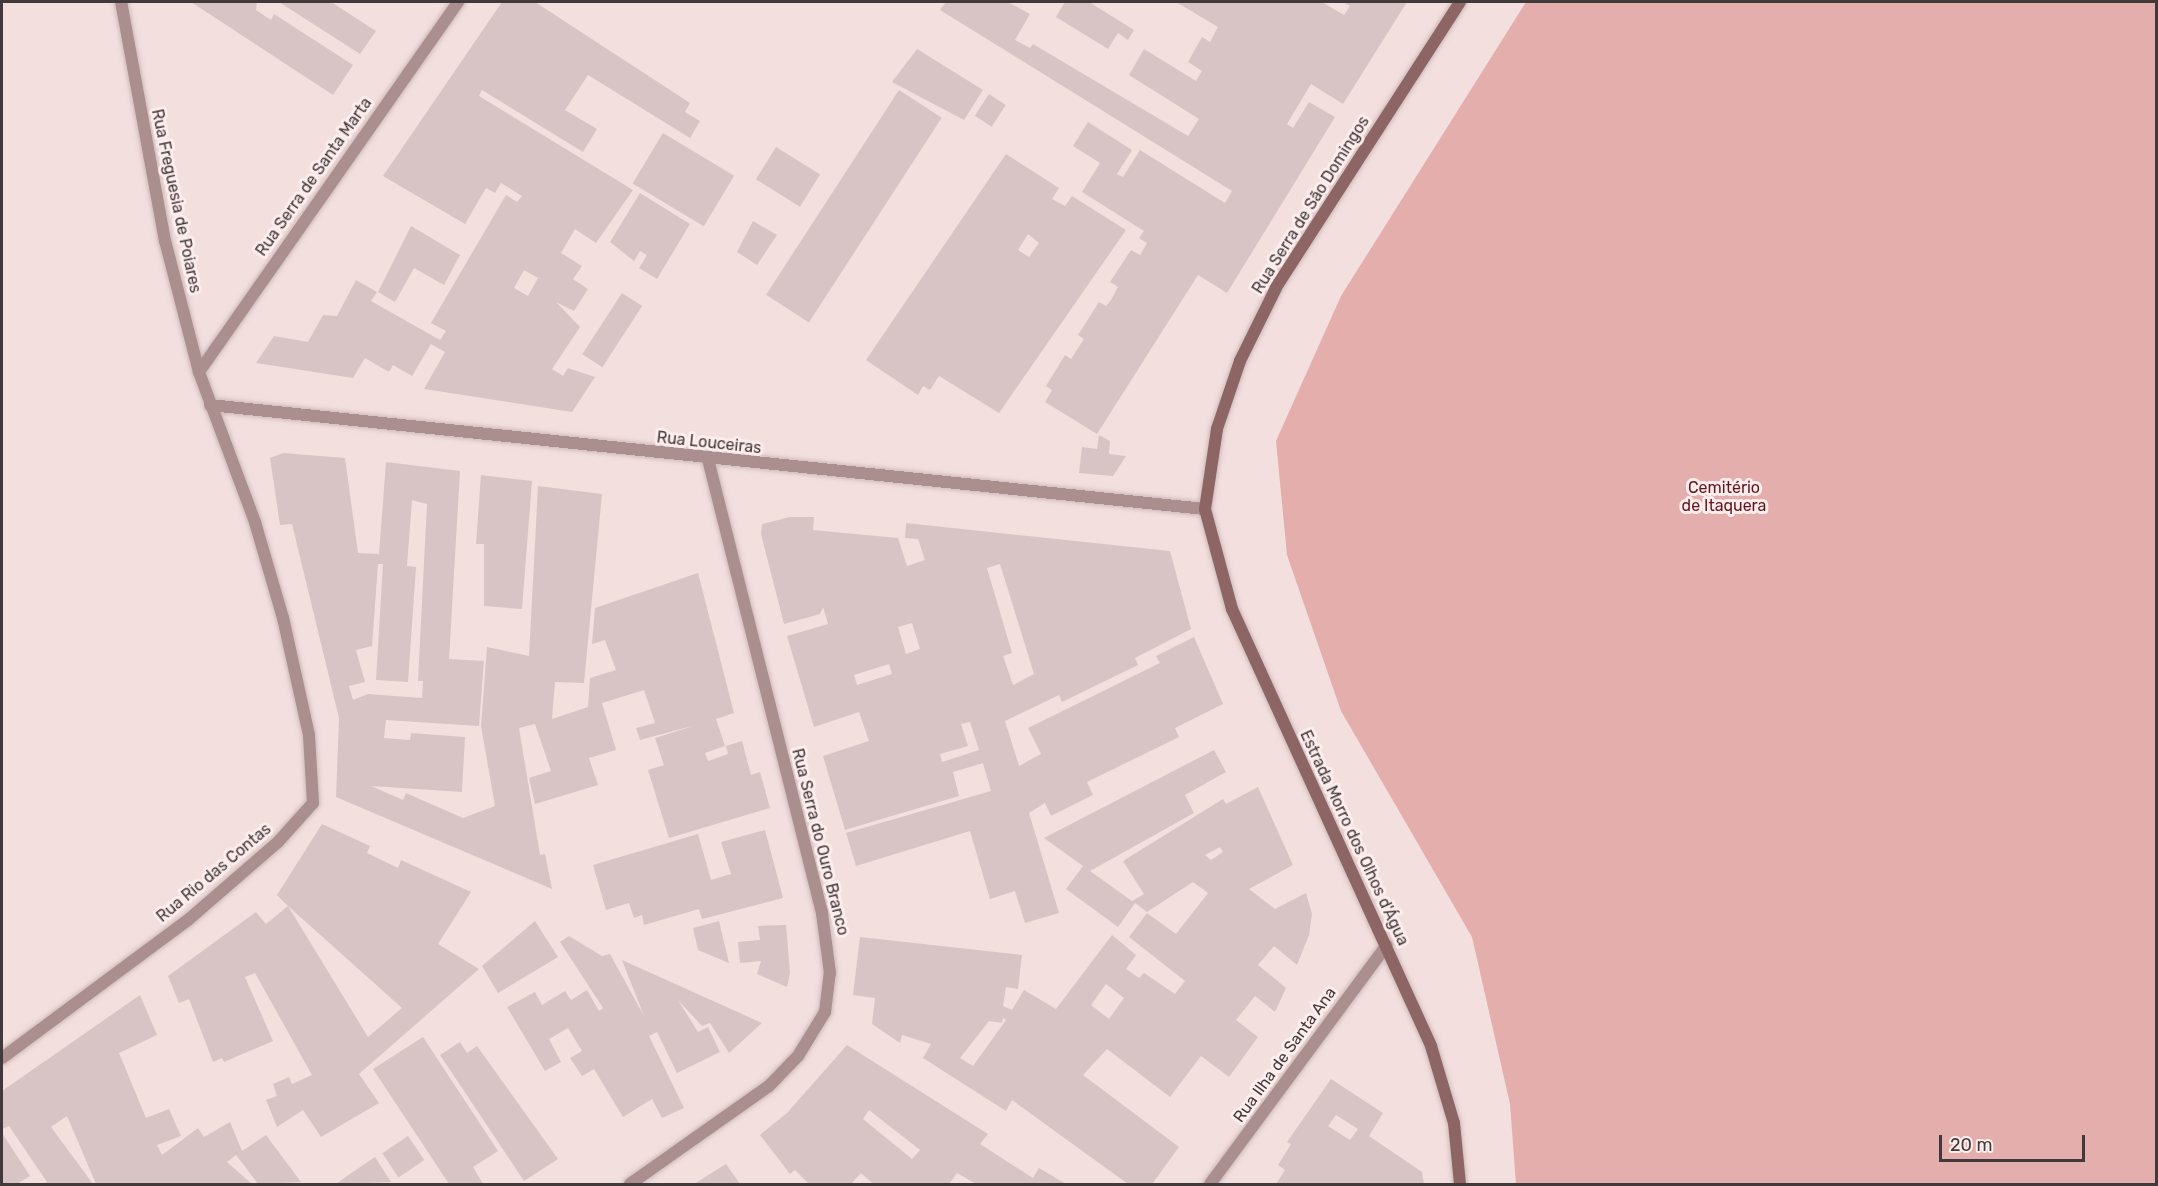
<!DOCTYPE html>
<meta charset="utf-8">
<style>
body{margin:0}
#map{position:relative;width:2158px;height:1186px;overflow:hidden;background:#f3dfde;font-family:Rubik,sans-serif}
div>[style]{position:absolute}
.green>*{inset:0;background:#e4aead}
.building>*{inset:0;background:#d8c4c4;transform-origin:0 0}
.roads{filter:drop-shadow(0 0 2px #ccbbba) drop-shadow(0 0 2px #ccbbba)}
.minor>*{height:12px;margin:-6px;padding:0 6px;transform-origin:6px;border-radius:6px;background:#ab8e8e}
.secondary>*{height:12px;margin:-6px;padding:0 6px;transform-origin:6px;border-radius:6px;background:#8e6565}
span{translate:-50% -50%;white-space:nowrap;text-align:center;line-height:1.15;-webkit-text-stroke:6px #fdedec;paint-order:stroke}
.street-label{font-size:16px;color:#423a3a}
.park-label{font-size:16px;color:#61161e}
.frame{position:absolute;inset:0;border:3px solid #423a3a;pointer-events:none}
.scale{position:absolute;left:1939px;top:1135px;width:146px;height:27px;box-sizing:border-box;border:3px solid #423a3a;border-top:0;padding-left:8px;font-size:18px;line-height:21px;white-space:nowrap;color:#423a3a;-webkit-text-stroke:4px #fdedec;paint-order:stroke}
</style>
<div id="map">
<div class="green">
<i style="clip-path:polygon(1526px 2px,2156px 2px,2156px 1184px,1516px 1184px,1510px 1104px,1472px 937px,1341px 711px,1287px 555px,1276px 441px,1341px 296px)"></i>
</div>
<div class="building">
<i style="clip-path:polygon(191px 2px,257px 2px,256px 10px,271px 20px,274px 14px,353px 65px,333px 95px)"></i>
<i style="clip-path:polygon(279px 2px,331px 2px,376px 31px,360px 54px)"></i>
<i style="clip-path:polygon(evenodd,502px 2px,535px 2px,690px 103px,685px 112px,700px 121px,690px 138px,588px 75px,565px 110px,597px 129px,583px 152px,482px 90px,479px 96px,633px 190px,596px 243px,575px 229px,561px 253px,582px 266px,573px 279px,588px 289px,574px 311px,556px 302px,580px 327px,552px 369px,563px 376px,568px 368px,595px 377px,572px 412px,424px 389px,445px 352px,431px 344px,412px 376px,393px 365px,389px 372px,365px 358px,353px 378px,256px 363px,274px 336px,308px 342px,323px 315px,337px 316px,356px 280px,377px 292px,371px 301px,440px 340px,446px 331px,431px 323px,506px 195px,517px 202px,522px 196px,501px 183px,495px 193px,486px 188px,465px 224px,383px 176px,502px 2px,524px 270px,538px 278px,528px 296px,514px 288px,524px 270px)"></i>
<i style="clip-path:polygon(946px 2px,1008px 2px,1030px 14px,1015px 40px,1030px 48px,1033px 44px,1188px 136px,1199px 119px,1129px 75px,1144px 49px,1196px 81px,1202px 71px,1188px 62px,1202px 37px,1210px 42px,1218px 27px,1176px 2px,1322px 2px,1344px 15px,1350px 6px,1343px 2px,1407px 2px,1343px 104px,1311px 84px,1287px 124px,1293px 128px,1309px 102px,1335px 117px,1227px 293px,1198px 275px,1097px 434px,1045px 402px,1052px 390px,1046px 386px,1065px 355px,1071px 359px,1084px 339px,1078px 335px,1099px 302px,1106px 306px,1111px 300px,1118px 287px,1110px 282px,1131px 250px,1140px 255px,1147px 243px,1139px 238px,1144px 231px,1082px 192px,1100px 163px,1073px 146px,1088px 122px,1132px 150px,1117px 174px,1123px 177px,1140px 150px,1225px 203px,1232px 191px,940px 10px)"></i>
<i style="clip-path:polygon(1065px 2px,1089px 2px,1134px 30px,1128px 40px,1118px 33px,1108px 49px,1056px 17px)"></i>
<i style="clip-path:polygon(917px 49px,983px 90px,964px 120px,892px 82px)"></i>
<i style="left:899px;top:90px;width:51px;height:244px;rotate:33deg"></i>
<i style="left:989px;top:94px;width:20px;height:26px;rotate:33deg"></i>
<i style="left:663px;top:133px;width:83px;height:59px;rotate:31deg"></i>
<i style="left:776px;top:147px;width:52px;height:38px;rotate:32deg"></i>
<i style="clip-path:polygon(evenodd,1006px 154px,1059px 188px,1052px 199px,1065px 206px,1072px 196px,1126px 230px,999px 413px,939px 376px,930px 390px,923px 386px,918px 395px,866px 360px,1006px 154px,1028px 234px,1039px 243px,1029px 257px,1018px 250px,1028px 234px)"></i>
<i style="clip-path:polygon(640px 193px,690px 224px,657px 279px,639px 268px,647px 255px,640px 251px,634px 261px,610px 242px)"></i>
<i style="clip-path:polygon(753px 221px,777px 235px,757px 265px,737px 252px)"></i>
<i style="clip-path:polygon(411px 226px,460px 255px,444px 285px,414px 268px,395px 302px,378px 292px)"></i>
<i style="left:622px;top:293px;width:24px;height:73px;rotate:33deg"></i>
<i style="clip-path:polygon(1099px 435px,1110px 441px,1109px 454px,1126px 456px,1113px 476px,1079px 473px,1082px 447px,1097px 449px)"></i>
<i style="clip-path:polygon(evenodd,283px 453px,345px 458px,358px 553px,379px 554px,386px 462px,460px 471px,449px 659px,484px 661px,479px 726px,386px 720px,384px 738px,410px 740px,411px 733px,465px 737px,462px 792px,371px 786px,403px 800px,406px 793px,463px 818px,495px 806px,481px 726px,487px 647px,529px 656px,538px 486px,602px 494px,584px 683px,555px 682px,552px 719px,588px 707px,590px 678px,616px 670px,605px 640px,592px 644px,595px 608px,698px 573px,734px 713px,716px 719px,725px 746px,705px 753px,708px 761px,728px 754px,726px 746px,742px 741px,751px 775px,760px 772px,770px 808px,669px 838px,648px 770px,664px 765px,655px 738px,696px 725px,640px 740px,636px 728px,655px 723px,644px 690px,602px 703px,616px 750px,589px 758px,598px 785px,535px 804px,529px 778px,551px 771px,535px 724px,519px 728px,540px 855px,545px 854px,552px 889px,336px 797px,339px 718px,292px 524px,280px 525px,270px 458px,283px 453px,412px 500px,427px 504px,418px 681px,423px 681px,422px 698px,368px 694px,353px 700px,349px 686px,365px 682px,356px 650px,372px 646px,378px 564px,383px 564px,376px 680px,408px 682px,416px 567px,407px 566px,412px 500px)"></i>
<i style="clip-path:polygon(481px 475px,532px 481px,522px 609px,484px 606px,484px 544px,476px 544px)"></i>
<i style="clip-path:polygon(evenodd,790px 517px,814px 517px,813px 530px,898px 538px,907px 566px,925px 560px,918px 539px,905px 538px,906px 523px,1170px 551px,1191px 629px,1135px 658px,1138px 665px,1062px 702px,1059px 695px,1005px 721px,1019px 766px,1041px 754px,1028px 728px,1160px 663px,1156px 656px,1194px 637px,1223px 704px,1175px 728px,1179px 737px,1087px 782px,1093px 795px,1051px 816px,1045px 803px,1029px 813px,1059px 913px,1025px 923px,1015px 891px,990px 899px,970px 831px,856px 866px,846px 833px,991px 791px,983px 763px,953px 772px,959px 796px,845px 830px,823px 756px,869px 741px,859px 712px,814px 727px,787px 636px,828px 624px,823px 607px,820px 614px,784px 624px,761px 534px,762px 524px,790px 517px,1000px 564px,1034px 674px,1013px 685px,1003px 656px,1012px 653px,987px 568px,1000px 564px,790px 517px,912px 623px,920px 649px,906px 654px,898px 627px,912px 623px,790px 517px,889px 664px,892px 674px,857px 685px,854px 675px,889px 664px,790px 517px,970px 722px,979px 750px,942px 762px,940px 754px,968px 746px,961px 724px,970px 722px)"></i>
<i style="clip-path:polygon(evenodd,1214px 750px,1226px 772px,1185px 795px,1194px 813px,1090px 871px,1132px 901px,1144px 894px,1123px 861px,1223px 799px,1226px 804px,1258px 787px,1293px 865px,1249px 889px,1275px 909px,1306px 893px,1312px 914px,1309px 935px,1297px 965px,1274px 946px,1258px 965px,1286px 988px,1275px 1012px,1255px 996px,1236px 1020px,1258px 1037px,1229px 1077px,1201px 1056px,1170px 1097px,1107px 1049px,1083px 1075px,1179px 1147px,1152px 1184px,1128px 1184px,1012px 1100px,1006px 1111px,923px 1058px,931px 1044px,902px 1035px,900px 1043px,872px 1024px,875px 998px,853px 995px,860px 937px,1022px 955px,1018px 989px,1006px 987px,1003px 1006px,1012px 1010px,1024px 990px,1056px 1009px,1112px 935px,1136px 955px,1126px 969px,1139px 978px,1144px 973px,1175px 994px,1185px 981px,1129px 937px,1147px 913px,1176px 934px,1208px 893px,1193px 882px,1147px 912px,1135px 903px,1118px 927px,1066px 889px,1083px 866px,1044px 838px,1214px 750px,1220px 847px,1223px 852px,1211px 860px,1205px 855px,1220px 847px,1214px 750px,1106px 984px,1124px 998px,1109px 1019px,1091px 1005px,1106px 984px,1214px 750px,1003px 1018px,1006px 1020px,973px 1066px,960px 1058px,989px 1021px,1002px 1023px,1003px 1018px)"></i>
<i style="clip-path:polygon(evenodd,322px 824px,370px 846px,367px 853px,398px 868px,401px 860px,471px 892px,438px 944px,479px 969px,359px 1074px,379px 1103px,321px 1137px,303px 1110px,277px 1127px,266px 1100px,277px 1096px,273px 1084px,289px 1077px,292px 1084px,312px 1075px,255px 973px,245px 977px,273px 1041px,224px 1062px,222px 1058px,213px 1062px,189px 999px,179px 1003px,168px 976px,256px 912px,266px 924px,288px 906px,277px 895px,322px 824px,288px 906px,402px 1008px,368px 1037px,288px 906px)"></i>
<i style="clip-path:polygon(765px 830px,783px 898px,702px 919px,699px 909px,644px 925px,642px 915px,634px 918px,629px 903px,606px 910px,593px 865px,698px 834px,711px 880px,731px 874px,721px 842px)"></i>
<i style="clip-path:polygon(535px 921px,558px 957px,498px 993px,482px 966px)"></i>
<i style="clip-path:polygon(719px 921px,729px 963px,698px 950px,693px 928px)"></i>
<i style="clip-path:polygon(786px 925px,790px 973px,787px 987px,757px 974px,761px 961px,740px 963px,738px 942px,760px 940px,758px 926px)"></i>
<i style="clip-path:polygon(569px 936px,602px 956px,610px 954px,644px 1016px,622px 960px,762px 1023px,729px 1053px,710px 1023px,702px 1026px,678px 1000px,698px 1032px,708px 1027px,720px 1052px,677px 1073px,657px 1032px,649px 1036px,684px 1108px,662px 1118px,652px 1099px,623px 1117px,594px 1069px,582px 1076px,570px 1058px,582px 1051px,568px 1028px,549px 1039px,561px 1062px,545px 1071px,507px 1007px,535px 992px,542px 1005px,565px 991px,571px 1000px,587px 990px,599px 1011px,603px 1008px,560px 942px)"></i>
<i style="clip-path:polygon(140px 995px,157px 1035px,119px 1053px,146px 1118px,169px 1109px,181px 1136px,157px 1145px,162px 1155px,198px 1128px,204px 1137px,230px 1122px,242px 1151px,266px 1135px,301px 1182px,258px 1184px,236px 1155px,227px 1162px,252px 1184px,96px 1184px,67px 1116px,51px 1127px,93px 1184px,44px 1184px,47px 1182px,9px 1126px,2px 1129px,2px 1091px)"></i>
<i style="clip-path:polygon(423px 1037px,498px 1151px,473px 1167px,483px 1184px,449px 1184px,373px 1069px)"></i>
<i style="clip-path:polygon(460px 1042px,467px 1053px,477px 1046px,558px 1159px,524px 1181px,440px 1055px)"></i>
<i style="clip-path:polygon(evenodd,847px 1045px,988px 1134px,980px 1144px,1033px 1178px,1039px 1168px,1066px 1184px,976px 1184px,957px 1173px,949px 1184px,873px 1184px,861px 1173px,851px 1184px,809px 1184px,795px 1170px,790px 1174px,760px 1135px,787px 1113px,847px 1045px,869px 1110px,920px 1150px,912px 1159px,863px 1119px,869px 1110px)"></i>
<i style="clip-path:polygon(evenodd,1331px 1079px,1383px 1113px,1369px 1136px,1422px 1172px,1424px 1184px,1276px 1184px,1285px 1170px,1278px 1165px,1291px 1144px,1287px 1142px,1331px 1079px,1336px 1115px,1358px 1129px,1350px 1140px,1328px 1126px,1336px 1115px)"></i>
<i style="clip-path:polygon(2px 1133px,30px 1176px,17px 1184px,2px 1184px)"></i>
<i style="left:408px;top:1136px;width:29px;height:31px;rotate:56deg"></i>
<i style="clip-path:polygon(375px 1157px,391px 1182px,336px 1184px,347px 1176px)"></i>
<i style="clip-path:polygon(726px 1164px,740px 1184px,694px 1184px)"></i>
</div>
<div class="roads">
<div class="minor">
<i style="left:199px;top:372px;width:452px;rotate:-55deg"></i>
<i style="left:210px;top:405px;width:1000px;rotate:5.97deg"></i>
<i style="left:2px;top:1058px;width:232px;rotate:-36.6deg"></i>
<i style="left:188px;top:920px;width:119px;rotate:-40.9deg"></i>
<i style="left:278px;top:842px;width:52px;rotate:-48.1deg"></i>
<i style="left:313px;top:803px;width:68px;rotate:-93.4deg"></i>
<i style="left:309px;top:735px;width:120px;rotate:-102.5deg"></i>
<i style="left:283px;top:618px;width:100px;rotate:-106.3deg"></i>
<i style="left:255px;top:522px;width:160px;rotate:-110.5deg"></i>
<i style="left:199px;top:372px;width:135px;rotate:-104.5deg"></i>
<i style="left:165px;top:241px;width:243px;rotate:-100.4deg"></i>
<i style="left:630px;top:1184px;width:170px;rotate:-35.2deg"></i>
<i style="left:769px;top:1086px;width:42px;rotate:-46deg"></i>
<i style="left:798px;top:1056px;width:52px;rotate:-58.5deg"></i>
<i style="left:825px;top:1012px;width:39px;rotate:-83deg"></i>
<i style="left:830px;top:973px;width:61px;rotate:-97.6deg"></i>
<i style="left:822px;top:913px;width:467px;rotate:-104.1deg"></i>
<i style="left:1210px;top:1184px;width:297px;rotate:-53.5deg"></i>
</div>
<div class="secondary">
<i style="left:1460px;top:2px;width:340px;rotate:122.8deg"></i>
<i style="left:1276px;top:288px;width:81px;rotate:116.3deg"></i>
<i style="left:1240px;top:361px;width:72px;rotate:108.7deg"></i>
<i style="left:1217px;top:429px;width:81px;rotate:98.5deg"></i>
<i style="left:1205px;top:509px;width:104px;rotate:74.9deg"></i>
<i style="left:1232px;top:609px;width:480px;rotate:65.5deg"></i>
<i style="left:1431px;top:1046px;width:80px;rotate:73.4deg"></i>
<i style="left:1454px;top:1123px;width:61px;rotate:84.4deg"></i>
</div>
</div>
<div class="street-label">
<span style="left:314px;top:177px;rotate:-55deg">Rua Serra de Santa Marta</span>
<span style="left:176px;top:201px;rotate:78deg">Rua Freguesia de Poiares</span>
<span style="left:1311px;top:205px;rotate:-58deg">Rua Serra de São Domingos</span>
<span style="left:709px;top:443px;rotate:6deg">Rua Louceiras</span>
<span style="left:1354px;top:838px;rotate:65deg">Estrada Morro dos Olhos d'Água</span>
<span style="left:820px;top:842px;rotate:76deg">Rua Serra do Ouro Branco</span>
<span style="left:214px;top:873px;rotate:-40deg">Rua Rio das Contas</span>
<span style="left:1285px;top:1055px;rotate:-54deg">Rua Ilha de Santa Ana</span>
</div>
<div class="park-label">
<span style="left:1724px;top:497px">Cemitério<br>de Itaquera</span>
</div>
<div class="frame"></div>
<div class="scale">20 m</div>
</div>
